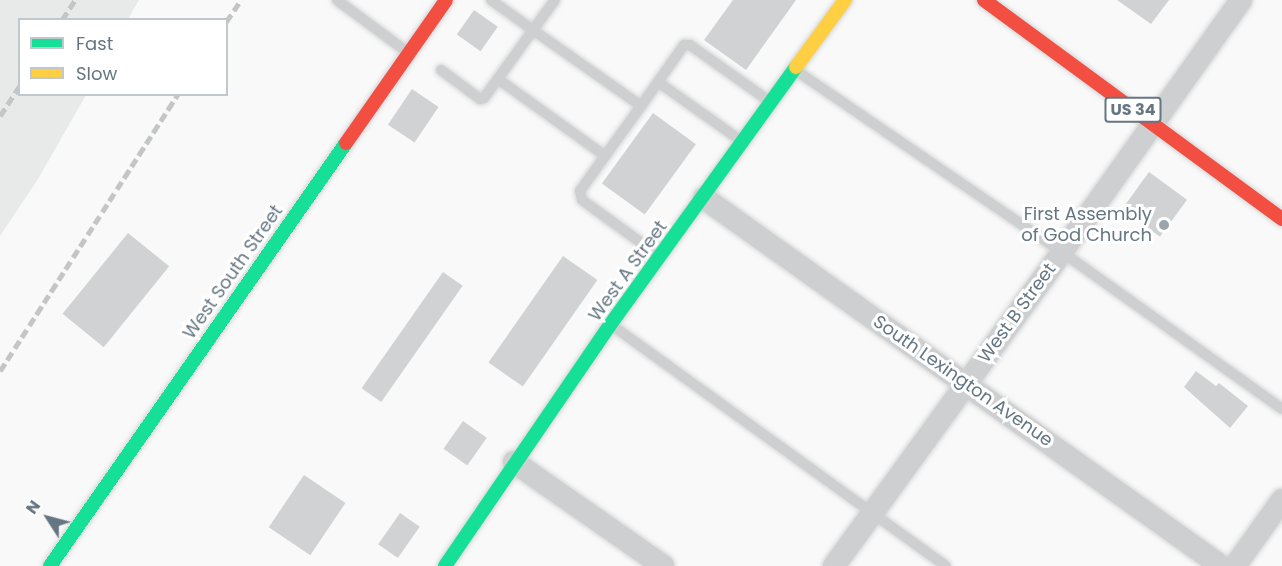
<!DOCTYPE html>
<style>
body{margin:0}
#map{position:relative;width:1282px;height:566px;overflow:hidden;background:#f9f9f9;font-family:Poppins,sans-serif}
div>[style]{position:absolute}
.built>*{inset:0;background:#e8e9e9}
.building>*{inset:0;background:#d0d2d3;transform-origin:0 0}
.roads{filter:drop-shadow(0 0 2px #d5d6d7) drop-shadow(0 0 2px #d5d6d7)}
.lane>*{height:10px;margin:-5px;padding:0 5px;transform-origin:5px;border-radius:5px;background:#cecfd0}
.street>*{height:22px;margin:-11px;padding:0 11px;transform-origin:11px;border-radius:11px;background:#cecfd0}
.fast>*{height:14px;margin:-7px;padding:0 7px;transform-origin:7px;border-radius:7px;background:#16e098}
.slow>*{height:14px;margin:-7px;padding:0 7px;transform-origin:7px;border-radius:7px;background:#ffcf43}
.jam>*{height:14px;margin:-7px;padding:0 7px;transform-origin:7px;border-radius:7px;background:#f24e42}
.rail>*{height:4.5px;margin-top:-2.25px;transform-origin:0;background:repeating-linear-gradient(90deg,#c3c5c6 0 9px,transparent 0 13.5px)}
.dots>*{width:16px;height:16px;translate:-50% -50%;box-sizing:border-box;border:3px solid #fff;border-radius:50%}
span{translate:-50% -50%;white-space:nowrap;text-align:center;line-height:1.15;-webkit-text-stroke:6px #fff;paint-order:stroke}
.shield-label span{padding:2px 4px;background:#fff;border:2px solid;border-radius:4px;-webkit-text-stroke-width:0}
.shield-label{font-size:16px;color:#657683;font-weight:700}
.poi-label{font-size:18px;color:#657683}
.right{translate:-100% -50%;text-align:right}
.street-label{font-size:18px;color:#657683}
.legend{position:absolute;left:18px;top:18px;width:210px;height:78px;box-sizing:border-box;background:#fff;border:2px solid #c1c8cd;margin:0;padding:8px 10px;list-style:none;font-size:18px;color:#657683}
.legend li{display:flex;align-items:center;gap:12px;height:30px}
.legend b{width:30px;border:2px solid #c1c8cd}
.north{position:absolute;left:18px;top:488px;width:60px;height:60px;-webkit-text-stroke:4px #fff;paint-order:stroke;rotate:306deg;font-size:16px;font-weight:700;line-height:24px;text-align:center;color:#657683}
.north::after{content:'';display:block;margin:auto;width:21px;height:27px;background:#657683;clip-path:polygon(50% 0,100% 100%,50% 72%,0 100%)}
</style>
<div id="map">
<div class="built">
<i style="clip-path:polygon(0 0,139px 0,128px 19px,20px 20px,20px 94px,86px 95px,38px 179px,0 236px)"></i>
</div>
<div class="building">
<i style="clip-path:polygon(733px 0,796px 0,746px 70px,704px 40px)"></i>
<i style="clip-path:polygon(1117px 0,1169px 0,1151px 24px)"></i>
<i style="left:474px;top:10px;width:29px;height:30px;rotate:35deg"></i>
<i style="left:412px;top:89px;width:32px;height:43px;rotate:34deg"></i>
<i style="left:653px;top:113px;width:53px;height:87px;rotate:36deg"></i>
<i style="left:1149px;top:172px;width:47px;height:46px;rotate:36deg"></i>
<i style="left:128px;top:233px;width:53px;height:104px;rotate:39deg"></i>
<i style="left:563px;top:256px;width:42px;height:130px;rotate:35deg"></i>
<i style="left:443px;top:272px;width:24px;height:142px;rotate:35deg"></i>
<i style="clip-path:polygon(1196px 371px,1216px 386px,1219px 383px,1248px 406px,1230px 428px,1184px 387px)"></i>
<i style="left:463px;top:421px;width:29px;height:34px;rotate:35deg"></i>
<i style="left:304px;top:475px;width:50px;height:63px;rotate:34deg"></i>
<i style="left:400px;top:513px;width:24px;height:38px;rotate:35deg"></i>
</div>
<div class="roads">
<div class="lane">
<i style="left:337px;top:0;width:86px;rotate:36.5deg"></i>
<i style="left:491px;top:0;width:52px;rotate:35.5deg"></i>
<i style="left:533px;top:30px;width:37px;rotate:-54deg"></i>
<i style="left:441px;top:70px;width:49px;rotate:36.6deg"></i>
<i style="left:480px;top:99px;width:4px;rotate:-14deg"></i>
<i style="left:484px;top:98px;width:84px;rotate:-54.2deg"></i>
<i style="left:533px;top:30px;width:132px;rotate:35.1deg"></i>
<i style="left:641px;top:106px;width:75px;rotate:-54.8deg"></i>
<i style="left:684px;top:45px;width:6px"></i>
<i style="left:690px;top:45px;width:97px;rotate:35.3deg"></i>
<i style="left:798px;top:72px;width:320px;rotate:34.3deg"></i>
<i style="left:1062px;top:252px;width:270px;rotate:35.5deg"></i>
<i style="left:498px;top:79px;width:132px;rotate:35.7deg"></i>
<i style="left:605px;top:156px;width:62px;rotate:-54.2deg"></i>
<i style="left:658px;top:82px;width:100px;rotate:35.3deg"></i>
<i style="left:605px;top:156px;width:43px;rotate:125.5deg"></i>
<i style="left:580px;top:191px;width:9px;rotate:77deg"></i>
<i style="left:582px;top:200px;width:94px;rotate:35.9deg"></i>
<i style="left:613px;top:326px;width:410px;rotate:35.8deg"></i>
</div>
<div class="street">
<i style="left:704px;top:198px;width:635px;rotate:35.44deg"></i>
<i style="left:514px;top:462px;width:182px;rotate:34.9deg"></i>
<i style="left:834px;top:566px;width:388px;rotate:-54deg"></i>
<i style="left:1062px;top:252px;width:309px;rotate:-54.6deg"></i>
<i style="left:1235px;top:566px;width:81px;rotate:-54.5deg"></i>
</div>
<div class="fast">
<i style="left:50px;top:566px;width:516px;rotate:-55.02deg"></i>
<i style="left:445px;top:566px;width:292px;rotate:-55.6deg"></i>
<i style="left:610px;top:325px;width:318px;rotate:-54.2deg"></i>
</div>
<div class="slow">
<i style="left:796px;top:67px;width:83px;rotate:-53.8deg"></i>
</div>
<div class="jam">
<i style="left:984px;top:0;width:370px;rotate:36.3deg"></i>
<i style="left:346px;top:143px;width:174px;rotate:-55deg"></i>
</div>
</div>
<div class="rail">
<i style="left:62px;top:20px;width:24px;rotate:-57deg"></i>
<i style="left:226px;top:22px;width:27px;rotate:-56deg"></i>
<i style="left:0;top:116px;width:37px;rotate:-57deg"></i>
<i style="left:0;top:371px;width:329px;rotate:-57.3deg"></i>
</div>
<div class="dots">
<i style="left:1164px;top:225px;background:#99a4ac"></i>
</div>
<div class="shield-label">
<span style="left:1133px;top:110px">US 34</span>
</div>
<div class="poi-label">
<span class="right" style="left:1152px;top:225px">First Assembly<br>of God Church</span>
</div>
<div class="street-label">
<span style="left:628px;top:271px;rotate:-54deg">West A Street</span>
<span style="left:233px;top:272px;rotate:-55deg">West South Street</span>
<span style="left:1017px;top:313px;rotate:-54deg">West B Street</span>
<span style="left:963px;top:381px;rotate:35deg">South Lexington Avenue</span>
</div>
<ul class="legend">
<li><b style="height:8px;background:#16e098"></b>Fast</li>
<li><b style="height:8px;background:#ffcf43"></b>Slow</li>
</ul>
<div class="north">N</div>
</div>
